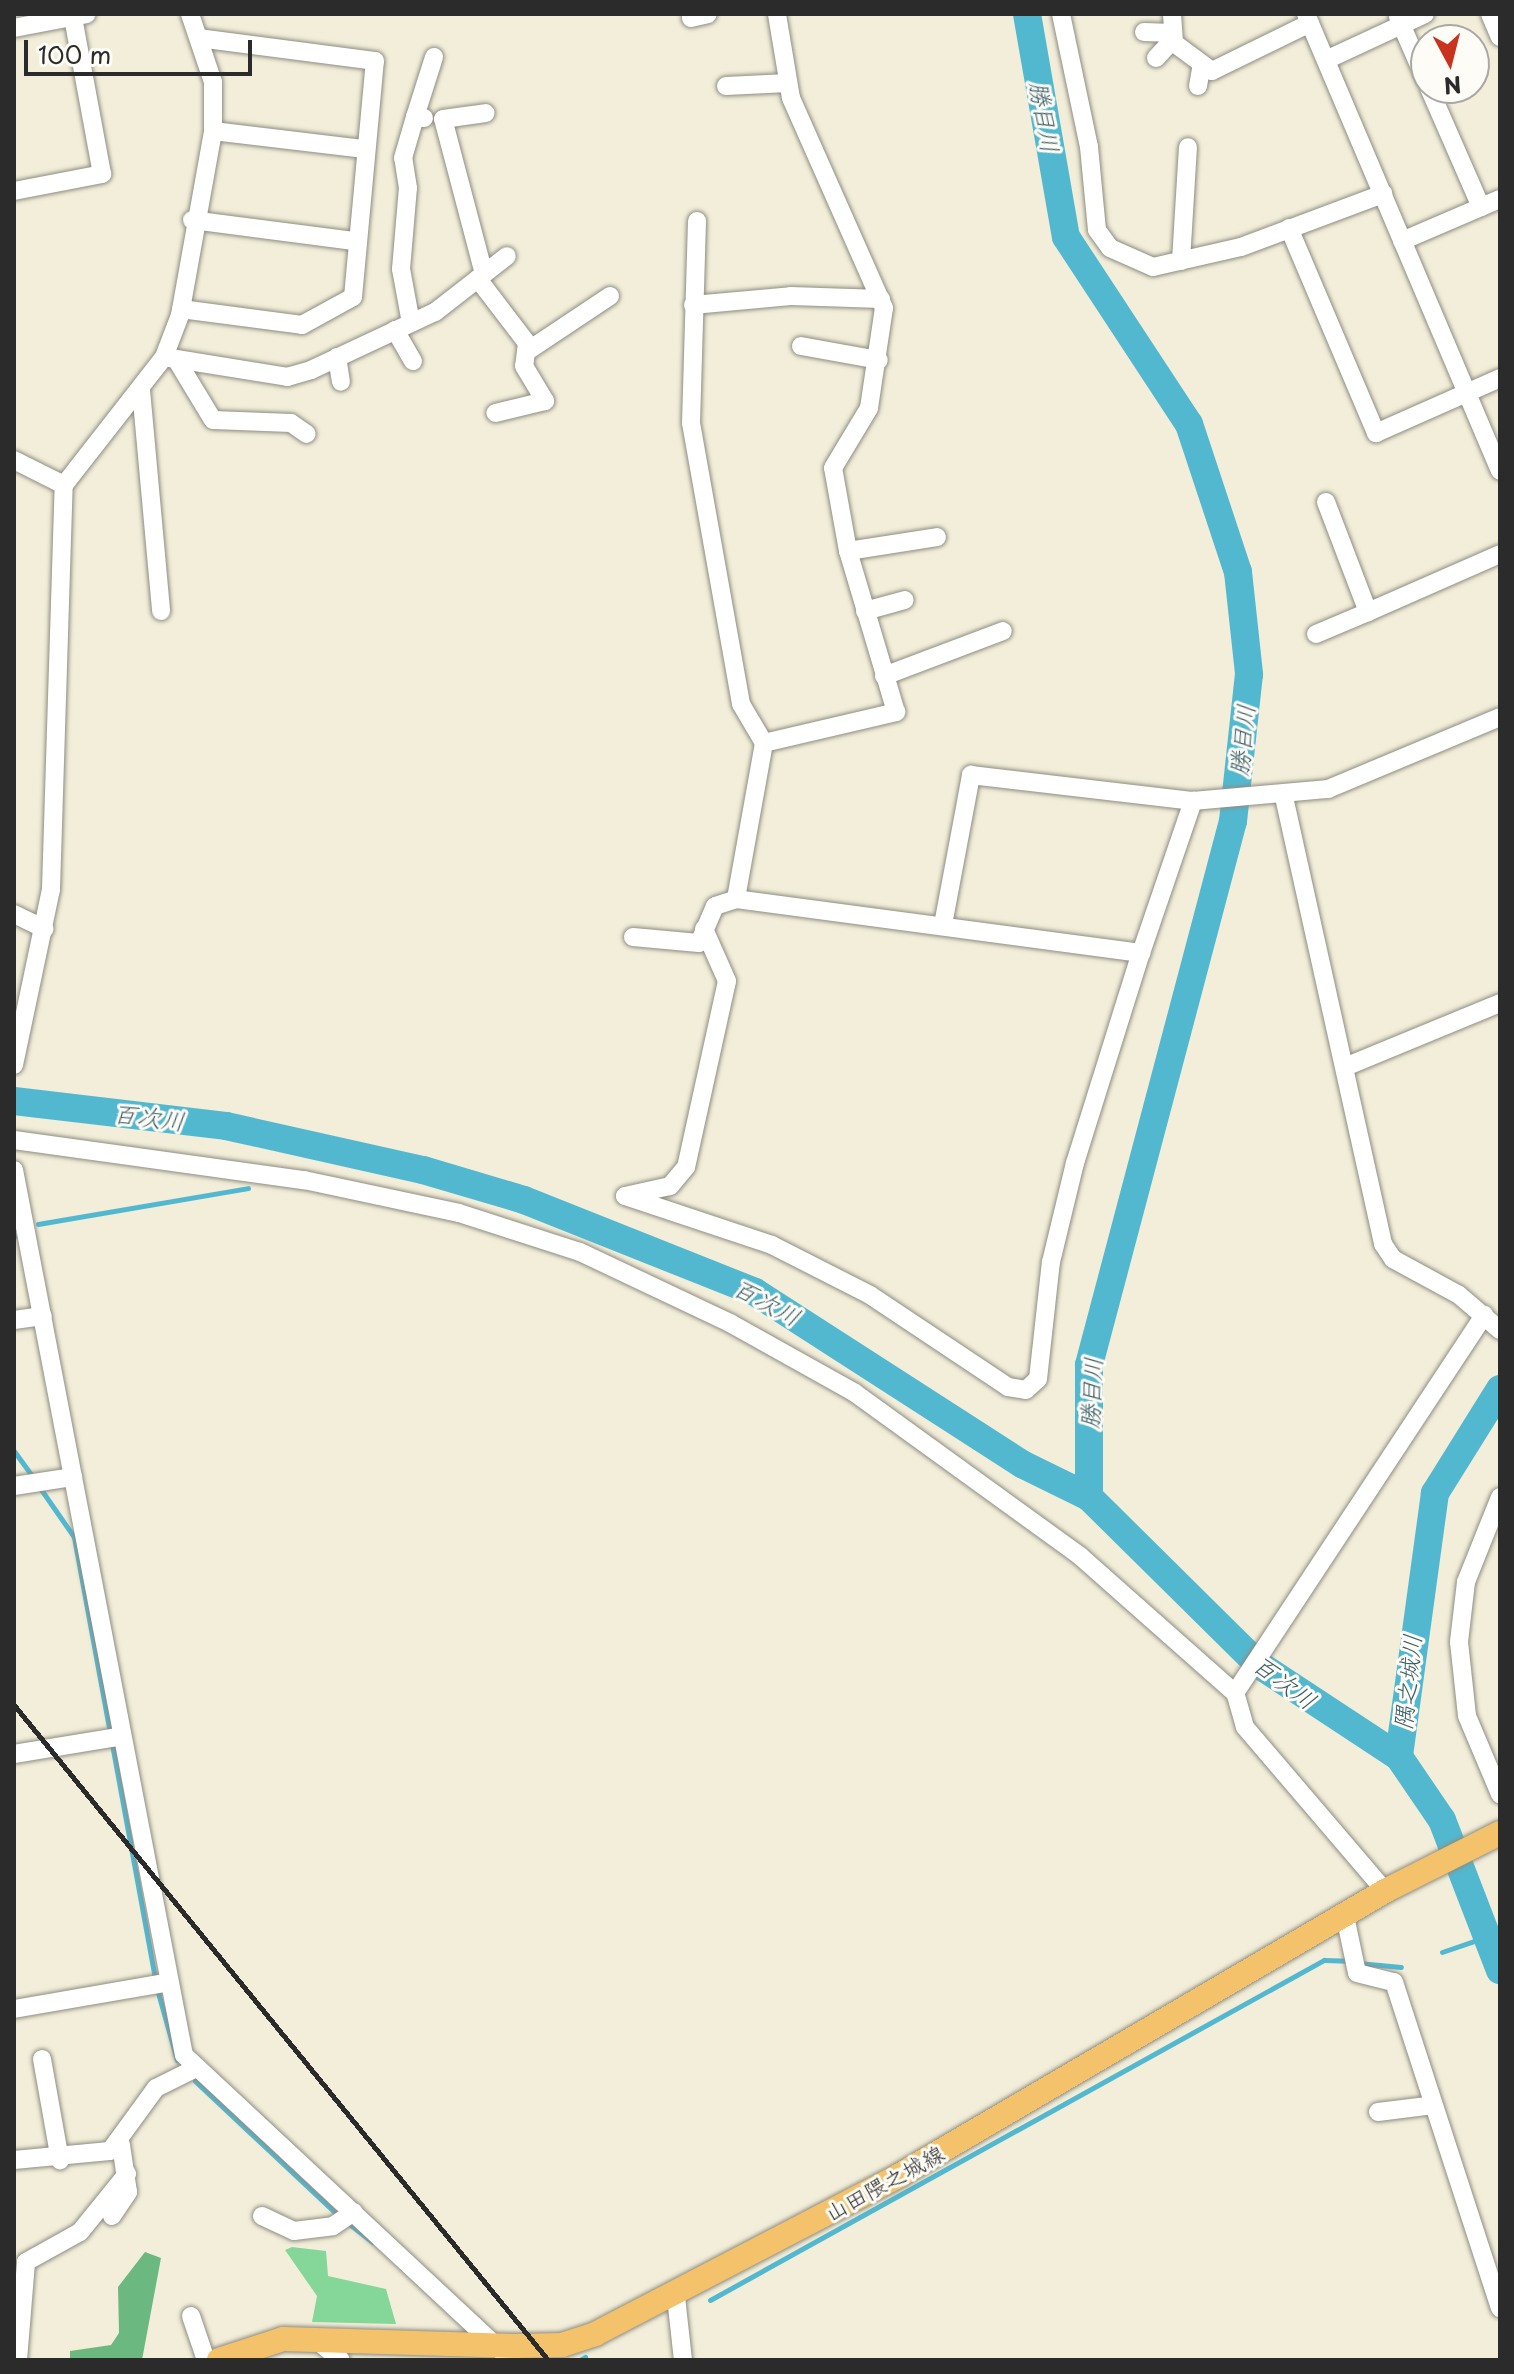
<!DOCTYPE html>
<meta charset="utf-8">
<style>
body{margin:0}
#map{position:relative;width:1514px;height:2374px;overflow:hidden;background:#f2eed9;font-family:"Playpen Sans","Klee One",sans-serif}
div>[style]{position:absolute}
.green>*{inset:0;background:#85d799}
.forest>*{inset:0;background:#6cb881}
.stream>*{height:5px;margin:-2.5px;padding:0 2.5px;transform-origin:2.5px;border-radius:2.5px;background:#52b8d0}
.river>*{height:28px;margin:-14px;padding:0 14px;transform-origin:14px;border-radius:14px;background:#52b8d0}
.roads{filter:drop-shadow(0 0 2px #8e8c82) drop-shadow(0 0 2px #8e8c82)}
.minor>*{height:18px;margin:-9px;padding:0 9px;transform-origin:9px;border-radius:9px;background:#fff}
.major>*{height:24px;margin:-12px;padding:0 12px;transform-origin:12px;border-radius:12px;background:#f3c26a}
.rail>*{height:5px;margin:-2.5px;padding:0 2.5px;transform-origin:2.5px;border-radius:2.5px;background:#2b2b2b}
span{translate:-50% -50%;white-space:nowrap;text-align:center;line-height:1.15;-webkit-text-stroke:6px #fdfcf7;paint-order:stroke}
.street-label{font-size:22px;color:#2b2b2b}
.water-label{font-size:24px;color:#395c65;font-style:italic}
.frame{position:absolute;inset:0;border:16px solid #2b2b2b;pointer-events:none}
.north{position:absolute;left:1410px;top:24px;width:80px;height:80px;box-sizing:border-box;background:#fdfcf7;border:2px solid #a9a8a5;border-radius:50%;rotate:173deg;font-size:22px;font-weight:700;line-height:32px;text-align:center;color:#2b2b2b}
.north::after{content:'';display:block;margin:auto;width:28px;height:36px;background:#c8321e;clip-path:polygon(50% 0,100% 100%,50% 72%,0 100%)}
.scale{position:absolute;left:24px;top:40px;width:228px;height:36px;box-sizing:border-box;border:4px solid #2b2b2b;border-top:0;padding-left:10px;font-size:24px;line-height:28px;white-space:nowrap;color:#2b2b2b;-webkit-text-stroke:6px #fdfcf7;paint-order:stroke}
</style>
<div id="map">
<div class="green">
<i style="clip-path:polygon(292px 2247px,326px 2251px,328px 2276px,386px 2289px,396px 2324px,312px 2322px,317px 2296px,285px 2250px)"></i>
</div>
<div class="forest">
<i style="clip-path:polygon(145px 2252px,161px 2258px,142px 2360px,70px 2360px,70px 2351px,111px 2345px,119px 2333px,118px 2287px)"></i>
</div>
<div class="stream">
<i style="left:38px;top:1224px;width:213px;rotate:-9.7deg"></i>
<i style="left:14px;top:1237px;width:1px;rotate:-45deg"></i>
<i style="left:14px;top:1451px;width:34px;rotate:54deg"></i>
<i style="left:40px;top:1488px;width:60px;rotate:55.2deg"></i>
<i style="left:74px;top:1537px;width:449px;rotate:79.6deg"></i>
<i style="left:1442px;top:1952px;width:46px;rotate:-18.8deg"></i>
<i style="left:1358px;top:1963px;width:43px;rotate:5.3deg"></i>
<i style="left:157px;top:1989px;width:74px;rotate:74.3deg"></i>
<i style="left:195px;top:2081px;width:199px;rotate:43.2deg"></i>
<i style="left:348px;top:2223px;width:31px;rotate:38deg"></i>
<i style="left:710px;top:2300px;width:702px;rotate:-28.98deg"></i>
<i style="left:1324px;top:1960px;width:24px;rotate:2deg"></i>
<i style="left:580px;top:2360px;width:6px;rotate:-31deg"></i>
</div>
<div class="river">
<i style="left:1027px;top:14px;width:226px;rotate:80.1deg"></i>
<i style="left:1066px;top:237px;width:224px;rotate:56.7deg"></i>
<i style="left:1189px;top:424px;width:156px;rotate:71.7deg"></i>
<i style="left:1238px;top:572px;width:103px;rotate:83.8deg"></i>
<i style="left:1249px;top:674px;width:148px;rotate:96.2deg"></i>
<i style="left:1233px;top:821px;width:563px;rotate:104.83deg"></i>
<i style="left:1089px;top:1365px;width:132px;rotate:90deg"></i>
<i style="left:14px;top:1101px;width:213px;rotate:6.7deg"></i>
<i style="left:226px;top:1126px;width:202px;rotate:12.6deg"></i>
<i style="left:423px;top:1170px;width:105px;rotate:16.5deg"></i>
<i style="left:524px;top:1200px;width:249px;rotate:21.7deg"></i>
<i style="left:755px;top:1292px;width:318px;rotate:32.8deg"></i>
<i style="left:1022px;top:1464px;width:75px;rotate:26.2deg"></i>
<i style="left:1089px;top:1497px;width:238px;rotate:44.7deg"></i>
<i style="left:1258px;top:1664px;width:169px;rotate:33.4deg"></i>
<i style="left:1500px;top:1389px;width:123px;rotate:122deg"></i>
<i style="left:1435px;top:1493px;width:266px;rotate:97.8deg"></i>
<i style="left:1399px;top:1757px;width:76px;rotate:55.7deg"></i>
<i style="left:1442px;top:1820px;width:161px;rotate:68.9deg"></i>
</div>
<div class="roads">
<div class="minor">
<i style="left:1061px;top:14px;width:136px;rotate:78.1deg"></i>
<i style="left:1089px;top:147px;width:83px;rotate:84.5deg"></i>
<i style="left:1097px;top:230px;width:22px;rotate:54deg"></i>
<i style="left:1110px;top:248px;width:47px;rotate:23.8deg"></i>
<i style="left:1153px;top:267px;width:90px;rotate:-12.8deg"></i>
<i style="left:1241px;top:247px;width:152px;rotate:-20.5deg"></i>
<i style="left:1172px;top:14px;width:29px;rotate:86deg"></i>
<i style="left:1174px;top:43px;width:47px;rotate:36.4deg"></i>
<i style="left:1212px;top:71px;width:109px;rotate:-26.1deg"></i>
<i style="left:1306px;top:14px;width:496px;rotate:67deg"></i>
<i style="left:1490px;top:14px;width:25px;rotate:67deg"></i>
<i style="left:1398px;top:17px;width:70px;rotate:66.4deg"></i>
<i style="left:691px;top:18px;width:17px;rotate:-13deg"></i>
<i style="left:14px;top:28px;width:74px;rotate:-10.9deg"></i>
<i style="left:1144px;top:32px;width:29px;rotate:2deg"></i>
<i style="left:1156px;top:58px;width:26px;rotate:-47deg"></i>
<i style="left:1326px;top:60px;width:109px;rotate:-24.9deg"></i>
<i style="left:726px;top:86px;width:62px;rotate:-2.8deg"></i>
<i style="left:1198px;top:86px;width:22px;rotate:-80deg"></i>
<i style="left:1429px;top:88px;width:130px;rotate:66.4deg"></i>
<i style="left:424px;top:118px;width:9px;rotate:-174deg"></i>
<i style="left:415px;top:117px;width:63px;rotate:-72.4deg"></i>
<i style="left:213px;top:131px;width:153px;rotate:6.8deg"></i>
<i style="left:14px;top:191px;width:90px;rotate:-10.9deg"></i>
<i style="left:102px;top:174px;width:160px;rotate:-100.5deg"></i>
<i style="left:192px;top:220px;width:162px;rotate:7.4deg"></i>
<i style="left:697px;top:221px;width:202px;rotate:91.7deg"></i>
<i style="left:691px;top:423px;width:285px;rotate:79.9deg"></i>
<i style="left:741px;top:704px;width:45px;rotate:59.5deg"></i>
<i style="left:764px;top:743px;width:158px;rotate:100.2deg"></i>
<i style="left:1289px;top:228px;width:223px;rotate:67deg"></i>
<i style="left:1376px;top:433px;width:136px;rotate:-23.9deg"></i>
<i style="left:1402px;top:241px;width:107px;rotate:-23.2deg"></i>
<i style="left:1181px;top:261px;width:114px;rotate:-86.5deg"></i>
<i style="left:484px;top:274px;width:160px;rotate:-104.8deg"></i>
<i style="left:443px;top:119px;width:43px;rotate:-7.9deg"></i>
<i style="left:478px;top:279px;width:81px;rotate:52.6deg"></i>
<i style="left:527px;top:343px;width:23px;rotate:97deg"></i>
<i style="left:524px;top:366px;width:41px;rotate:59deg"></i>
<i style="left:545px;top:401px;width:51px;rotate:166.5deg"></i>
<i style="left:693px;top:305px;width:98px;rotate:-5.2deg"></i>
<i style="left:791px;top:296px;width:90px;rotate:1.9deg"></i>
<i style="left:181px;top:309px;width:122px;rotate:7.5deg"></i>
<i style="left:302px;top:325px;width:58px;rotate:-28.8deg"></i>
<i style="left:353px;top:297px;width:237px;rotate:-84.7deg"></i>
<i style="left:375px;top:61px;width:177px;rotate:-172.6deg"></i>
<i style="left:411px;top:323px;width:55px;rotate:-100.5deg"></i>
<i style="left:401px;top:269px;width:81px;rotate:-85.1deg"></i>
<i style="left:408px;top:188px;width:30px;rotate:-99deg"></i>
<i style="left:403px;top:158px;width:43px;rotate:-73.7deg"></i>
<i style="left:395px;top:330px;width:36px;rotate:60deg"></i>
<i style="left:801px;top:346px;width:79px;rotate:10.2deg"></i>
<i style="left:526px;top:352px;width:101px;rotate:-33.7deg"></i>
<i style="left:164px;top:357px;width:125px;rotate:9.2deg"></i>
<i style="left:287px;top:377px;width:25px;rotate:-16deg"></i>
<i style="left:311px;top:370px;width:137px;rotate:-25.1deg"></i>
<i style="left:435px;top:312px;width:91px;rotate:-37.9deg"></i>
<i style="left:337px;top:357px;width:25px;rotate:81deg"></i>
<i style="left:176px;top:359px;width:71px;rotate:58.8deg"></i>
<i style="left:213px;top:420px;width:78px;rotate:2.2deg"></i>
<i style="left:291px;top:423px;width:19px;rotate:35deg"></i>
<i style="left:141px;top:390px;width:222px;rotate:84.8deg"></i>
<i style="left:14px;top:460px;width:56px;rotate:26.6deg"></i>
<i style="left:1326px;top:502px;width:118px;rotate:69.1deg"></i>
<i style="left:1368px;top:612px;width:144px;rotate:-23.7deg"></i>
<i style="left:848px;top:551px;width:90px;rotate:-8.9deg"></i>
<i style="left:865px;top:611px;width:41px;rotate:-15.4deg"></i>
<i style="left:1316px;top:634px;width:56px;rotate:-22.9deg"></i>
<i style="left:884px;top:676px;width:127px;rotate:-20.7deg"></i>
<i style="left:764px;top:743px;width:136px;rotate:-13.2deg"></i>
<i style="left:896px;top:712px;width:168px;rotate:-106.6deg"></i>
<i style="left:848px;top:551px;width:84px;rotate:-100.2deg"></i>
<i style="left:833px;top:468px;width:70px;rotate:-59deg"></i>
<i style="left:869px;top:408px;width:101px;rotate:-81.5deg"></i>
<i style="left:884px;top:308px;width:230px;rotate:-113.9deg"></i>
<i style="left:791px;top:98px;width:85px;rotate:-99.5deg"></i>
<i style="left:1284px;top:797px;width:458px;rotate:77.5deg"></i>
<i style="left:1383px;top:1244px;width:18px;rotate:56deg"></i>
<i style="left:1393px;top:1259px;width:75px;rotate:28.6deg"></i>
<i style="left:1459px;top:1295px;width:54px;rotate:40.5deg"></i>
<i style="left:14px;top:914px;width:34px;rotate:26deg"></i>
<i style="left:943px;top:925px;width:153px;rotate:-79.4deg"></i>
<i style="left:971px;top:775px;width:224px;rotate:6.7deg"></i>
<i style="left:704px;top:929px;width:57px;rotate:66.1deg"></i>
<i style="left:727px;top:981px;width:190px;rotate:102.4deg"></i>
<i style="left:686px;top:1167px;width:25px;rotate:130deg"></i>
<i style="left:670px;top:1186px;width:46px;rotate:167.5deg"></i>
<i style="left:625px;top:1196px;width:155px;rotate:18.4deg"></i>
<i style="left:772px;top:1245px;width:110px;rotate:27deg"></i>
<i style="left:870px;top:1295px;width:166px;rotate:33.7deg"></i>
<i style="left:1008px;top:1387px;width:18px;rotate:9deg"></i>
<i style="left:1026px;top:1390px;width:16px;rotate:-43deg"></i>
<i style="left:1038px;top:1379px;width:118px;rotate:-83.7deg"></i>
<i style="left:1051px;top:1262px;width:102px;rotate:-76.4deg"></i>
<i style="left:1075px;top:1163px;width:220px;rotate:-72.6deg"></i>
<i style="left:633px;top:937px;width:66px;rotate:5.2deg"></i>
<i style="left:699px;top:943px;width:40px;rotate:-66.6deg"></i>
<i style="left:715px;top:906px;width:22px;rotate:-18deg"></i>
<i style="left:736px;top:899px;width:409px;rotate:7.6deg"></i>
<i style="left:1141px;top:953px;width:161px;rotate:-71.1deg"></i>
<i style="left:1193px;top:801px;width:136px;rotate:-5.1deg"></i>
<i style="left:1328px;top:789px;width:186px;rotate:-22.7deg"></i>
<i style="left:14px;top:1065px;width:180px;rotate:-78.1deg"></i>
<i style="left:51px;top:889px;width:404px;rotate:-88.2deg"></i>
<i style="left:64px;top:485px;width:162px;rotate:-52deg"></i>
<i style="left:164px;top:357px;width:45px;rotate:-69.1deg"></i>
<i style="left:180px;top:315px;width:187px;rotate:-79.8deg"></i>
<i style="left:213px;top:131px;width:49px;rotate:-90deg"></i>
<i style="left:213px;top:82px;width:72px;rotate:-108.7deg"></i>
<i style="left:1345px;top:1067px;width:168px;rotate:-22.4deg"></i>
<i style="left:14px;top:1140px;width:293px;rotate:7.9deg"></i>
<i style="left:304px;top:1180px;width:158px;rotate:12deg"></i>
<i style="left:459px;top:1213px;width:127px;rotate:17.9deg"></i>
<i style="left:580px;top:1252px;width:166px;rotate:25.3deg"></i>
<i style="left:730px;top:1323px;width:143px;rotate:29.2deg"></i>
<i style="left:855px;top:1393px;width:278px;rotate:35.9deg"></i>
<i style="left:1080px;top:1556px;width:207px;rotate:41.5deg"></i>
<i style="left:14px;top:1170px;width:901px;rotate:79.13deg"></i>
<i style="left:184px;top:2055px;width:447px;rotate:43deg"></i>
<i style="left:14px;top:1320px;width:29px;rotate:-8deg"></i>
<i style="left:14px;top:1486px;width:60px;rotate:-8.7deg"></i>
<i style="left:1500px;top:1497px;width:92px;rotate:111.8deg"></i>
<i style="left:1466px;top:1582px;width:60px;rotate:96.7deg"></i>
<i style="left:1459px;top:1642px;width:74px;rotate:83.8deg"></i>
<i style="left:1467px;top:1716px;width:85px;rotate:67.1deg"></i>
<i style="left:14px;top:1754px;width:104px;rotate:-9.4deg"></i>
<i style="left:1385px;top:1891px;width:216px;rotate:-130.5deg"></i>
<i style="left:1245px;top:1727px;width:35px;rotate:-106deg"></i>
<i style="left:1235px;top:1693px;width:453px;rotate:-56.6deg"></i>
<i style="left:1345px;top:1916px;width:58px;rotate:78.1deg"></i>
<i style="left:1357px;top:1973px;width:38px;rotate:14deg"></i>
<i style="left:1394px;top:1982px;width:343px;rotate:72deg"></i>
<i style="left:14px;top:2009px;width:152px;rotate:-9.8deg"></i>
<i style="left:42px;top:2059px;width:103px;rotate:79.9deg"></i>
<i style="left:1378px;top:2112px;width:56px;rotate:-7.1deg"></i>
<i style="left:14px;top:2160px;width:96px;rotate:-5.4deg"></i>
<i style="left:110px;top:2151px;width:78px;rotate:-53.9deg"></i>
<i style="left:156px;top:2088px;width:42px;rotate:-26.6deg"></i>
<i style="left:112px;top:2216px;width:29px;rotate:-56deg"></i>
<i style="left:128px;top:2192px;width:48px;rotate:-98.5deg"></i>
<i style="left:262px;top:2216px;width:35px;rotate:25deg"></i>
<i style="left:294px;top:2231px;width:39px;rotate:-7deg"></i>
<i style="left:333px;top:2226px;width:25px;rotate:-34deg"></i>
<i style="left:676px;top:2297px;width:63px;rotate:83.7deg"></i>
<i style="left:191px;top:2316px;width:46px;rotate:71.2deg"></i>
<i style="left:315px;top:2339px;width:33px;rotate:39deg"></i>
<i style="left:18px;top:2360px;width:98px;rotate:-85.3deg"></i>
<i style="left:26px;top:2262px;width:62px;rotate:-29.1deg"></i>
<i style="left:80px;top:2232px;width:75px;rotate:-51deg"></i>
</div>
<div class="major">
<i style="left:219px;top:2360px;width:67px;rotate:-18.2deg"></i>
<i style="left:283px;top:2339px;width:232px;rotate:1.7deg"></i>
<i style="left:515px;top:2346px;width:47px;rotate:-1.2deg"></i>
<i style="left:562px;top:2345px;width:35px;rotate:-18deg"></i>
<i style="left:595px;top:2334px;width:344px;rotate:-27.5deg"></i>
<i style="left:900px;top:2175px;width:562px;rotate:-30.35deg"></i>
<i style="left:1385px;top:1891px;width:129px;rotate:-26.8deg"></i>
</div>
</div>
<div class="rail">
<i style="left:14px;top:1705px;width:845px;rotate:50.81deg"></i>
</div>
<div class="street-label">
<span style="left:884px;top:2182px;rotate:-29deg">山田隈之城線</span>
</div>
<div class="water-label">
<span style="left:1045px;top:117px;rotate:80deg">勝目川</span>
<span style="left:1242px;top:740px;rotate:-84deg">勝目川</span>
<span style="left:149px;top:1117px;rotate:7deg">百次川</span>
<span style="left:767px;top:1302px;rotate:28deg">百次川</span>
<span style="left:1091px;top:1393px;rotate:-87deg">勝目川</span>
<span style="left:1285px;top:1682px;rotate:37deg">百次川</span>
<span style="left:1407px;top:1682px;rotate:-84deg">隅之城川</span>
</div>
<div class="frame"></div>
<div class="north">N</div>
<div class="scale">100 m</div>
</div>
